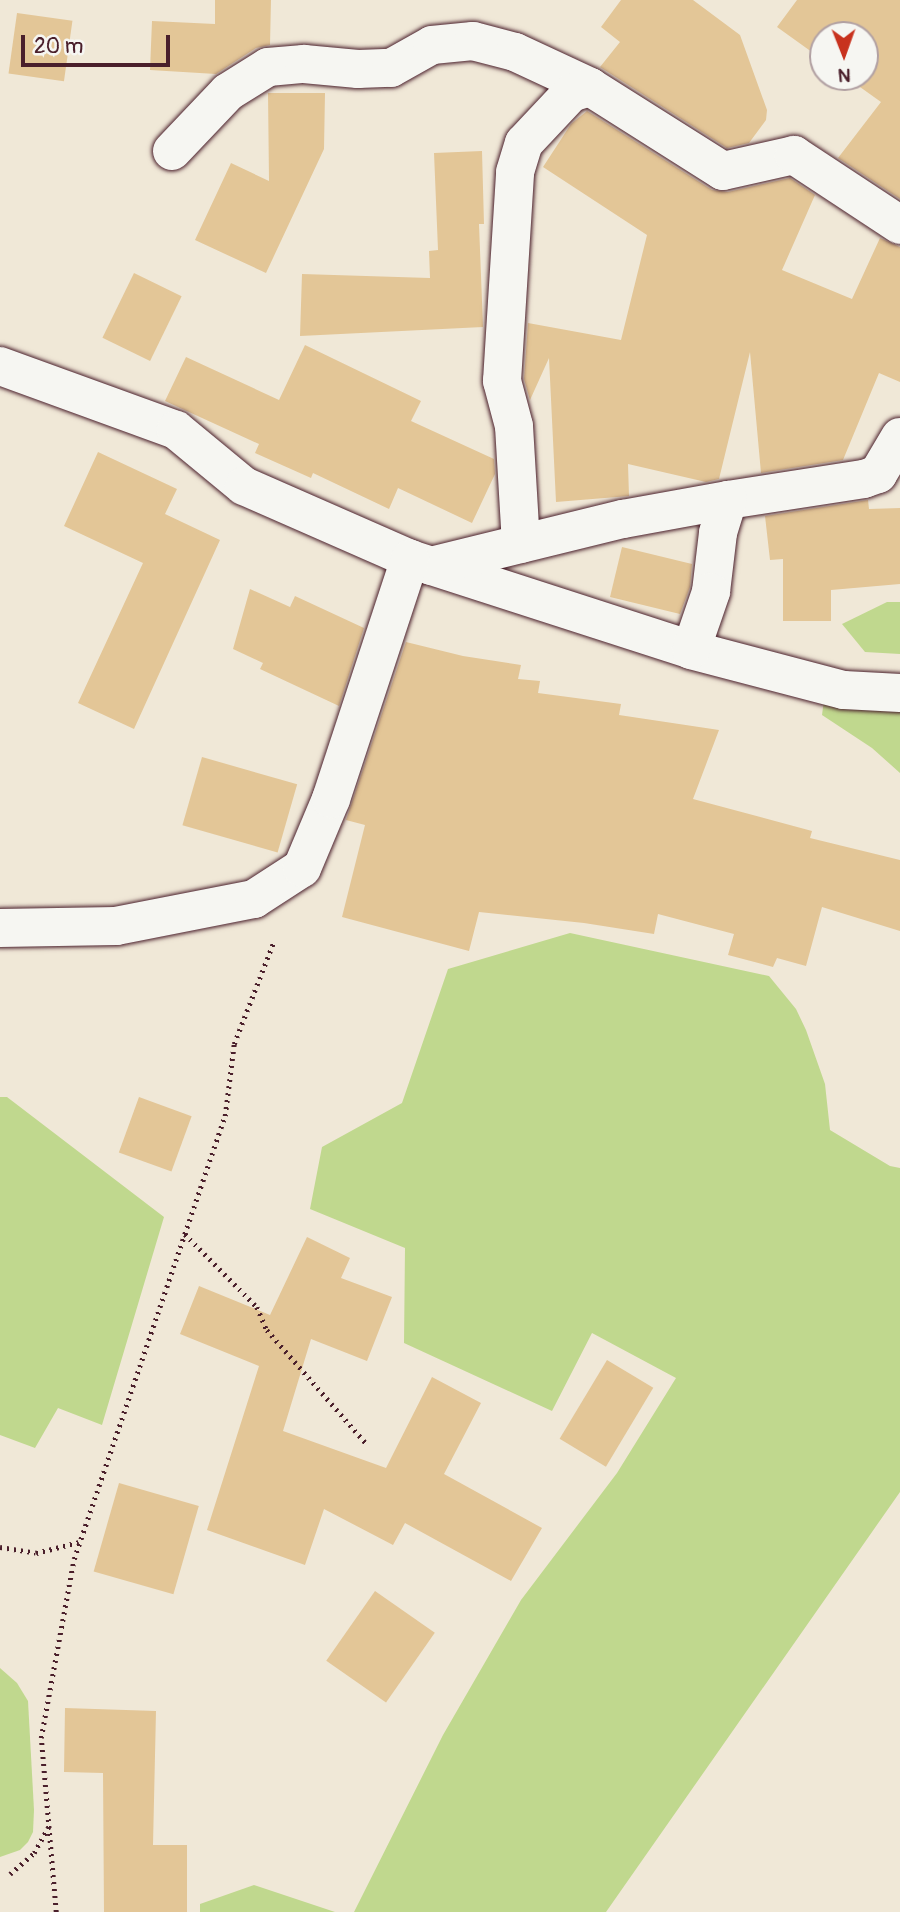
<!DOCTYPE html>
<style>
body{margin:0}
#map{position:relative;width:900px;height:1912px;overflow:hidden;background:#f0e8d7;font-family:Pangolin,sans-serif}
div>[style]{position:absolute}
.green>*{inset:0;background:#c0d88e}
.building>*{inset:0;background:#e3c697;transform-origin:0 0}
.path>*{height:4.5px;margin-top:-2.25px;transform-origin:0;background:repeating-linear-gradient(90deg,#4a1f2b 0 2px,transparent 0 7px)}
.roads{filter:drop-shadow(0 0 2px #4a1f2b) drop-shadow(0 0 2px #4a1f2b)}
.minor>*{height:38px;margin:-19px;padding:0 19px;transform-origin:19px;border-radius:19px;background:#f6f6f2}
span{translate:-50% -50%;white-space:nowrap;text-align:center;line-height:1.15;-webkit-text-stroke:5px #f6f6f2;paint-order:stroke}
.north{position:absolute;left:809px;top:21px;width:70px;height:70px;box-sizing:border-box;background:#f6f6f2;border:2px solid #b1a0a2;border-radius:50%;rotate:179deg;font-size:19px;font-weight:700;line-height:28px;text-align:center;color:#4a1f2b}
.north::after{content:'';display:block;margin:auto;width:24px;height:32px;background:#c8321e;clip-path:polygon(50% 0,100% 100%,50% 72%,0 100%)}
.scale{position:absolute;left:21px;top:35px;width:149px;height:32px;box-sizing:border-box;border:4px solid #4a1f2b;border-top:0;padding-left:9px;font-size:21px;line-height:24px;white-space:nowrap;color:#4a1f2b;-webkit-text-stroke:5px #f6f6f2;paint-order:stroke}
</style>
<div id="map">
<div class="green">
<i style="clip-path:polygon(887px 602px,900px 602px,900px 654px,865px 652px,842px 624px)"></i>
<i style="clip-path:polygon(824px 700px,900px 710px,900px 773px,872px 748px,822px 715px)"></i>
<i style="clip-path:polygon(570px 933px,769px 976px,796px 1009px,806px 1030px,825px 1084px,830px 1130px,890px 1166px,900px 1168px,900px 1492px,606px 1912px,354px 1912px,443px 1735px,521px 1600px,617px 1473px,676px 1378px,592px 1333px,552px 1411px,404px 1343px,405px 1248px,310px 1209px,322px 1147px,402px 1103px,448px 969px)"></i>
<i style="clip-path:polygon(0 1097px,7px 1097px,164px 1217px,102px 1425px,58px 1408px,35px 1448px,0 1435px)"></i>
<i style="clip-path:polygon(0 1668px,17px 1683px,28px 1701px,34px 1810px,33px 1832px,28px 1842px,20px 1850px,0 1857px)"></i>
<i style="clip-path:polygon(254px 1885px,335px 1912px,200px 1912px,200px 1904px)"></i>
</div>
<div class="building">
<i style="clip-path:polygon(215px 0,271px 0,270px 45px,256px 48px,216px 74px,150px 70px,152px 21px,215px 24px)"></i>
<i style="clip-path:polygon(621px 0,693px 0,740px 35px,767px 110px,766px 120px,749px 143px,727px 148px,600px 67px,620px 42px,601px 27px)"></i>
<i style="clip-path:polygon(797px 0,900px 0,900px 199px,838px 158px,881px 102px,846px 77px,865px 77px,865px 35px,823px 35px,823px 60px,777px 27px)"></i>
<i style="left:17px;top:13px;width:56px;height:61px;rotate:8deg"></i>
<i style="clip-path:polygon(268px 93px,325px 93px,324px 149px,266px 273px,195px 240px,231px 163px,269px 181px)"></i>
<i style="clip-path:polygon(587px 111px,712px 190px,728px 192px,790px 178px,815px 195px,782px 270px,852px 299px,880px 238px,900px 247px,900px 382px,879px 373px,843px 460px,761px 473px,750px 352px,719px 479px,706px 482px,628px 464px,629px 496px,556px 502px,549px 358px,530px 400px,524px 379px,528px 323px,621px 340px,647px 235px,543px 167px,571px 124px)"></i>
<i style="clip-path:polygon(482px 151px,484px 224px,479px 224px,483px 327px,300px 336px,302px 274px,430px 278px,429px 251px,438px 250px,434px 153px)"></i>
<i style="left:134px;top:273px;width:53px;height:72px;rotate:26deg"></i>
<i style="clip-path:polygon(305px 345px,421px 401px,411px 421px,494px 459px,495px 474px,472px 523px,398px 488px,389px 509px,313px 473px,311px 478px,255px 453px,259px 444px,165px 401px,186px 357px,279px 400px)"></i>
<i style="clip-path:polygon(98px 452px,177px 489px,165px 514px,220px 540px,134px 729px,78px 703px,143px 563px,64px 526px)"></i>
<i style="clip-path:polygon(868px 500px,869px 509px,900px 508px,900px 584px,831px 590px,831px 621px,783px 621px,783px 559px,770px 560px,765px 516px)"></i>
<i style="clip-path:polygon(622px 547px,692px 564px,690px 587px,680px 614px,610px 597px)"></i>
<i style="clip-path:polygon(250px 589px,290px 607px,295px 596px,364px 628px,339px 706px,260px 669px,263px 663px,233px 649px)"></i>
<i style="clip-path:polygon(406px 642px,463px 656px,521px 665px,518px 679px,540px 681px,538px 693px,621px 704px,619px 715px,719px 730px,693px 799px,812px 831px,810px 838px,900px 860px,900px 931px,822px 907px,806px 966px,777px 958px,773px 967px,728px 955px,734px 934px,658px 914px,654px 934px,584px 923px,479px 912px,469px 951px,342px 917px,365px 825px,346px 820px)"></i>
<i style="left:202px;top:757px;width:99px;height:71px;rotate:16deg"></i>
<i style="left:139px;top:1097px;width:56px;height:59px;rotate:20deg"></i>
<i style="clip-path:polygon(307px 1237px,350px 1258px,341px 1278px,392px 1297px,367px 1361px,311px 1339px,283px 1431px,386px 1468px,432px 1377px,481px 1403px,444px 1474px,542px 1528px,511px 1581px,405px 1523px,393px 1545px,324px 1509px,305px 1565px,207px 1530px,259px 1366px,180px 1334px,199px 1286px,270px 1315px)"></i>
<i style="left:607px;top:1360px;width:54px;height:92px;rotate:31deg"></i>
<i style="left:119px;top:1483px;width:83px;height:92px;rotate:16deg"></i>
<i style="left:375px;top:1591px;width:73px;height:85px;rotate:35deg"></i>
<i style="clip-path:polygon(65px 1708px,156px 1711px,153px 1845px,187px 1845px,187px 1912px,104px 1912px,103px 1773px,64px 1772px)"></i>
</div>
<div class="path">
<i style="left:185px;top:1234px;width:103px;rotate:45.4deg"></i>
<i style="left:257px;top:1307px;width:25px;rotate:67deg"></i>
<i style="left:267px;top:1330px;width:150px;rotate:48.8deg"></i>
<i style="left:0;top:1547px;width:36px;rotate:9deg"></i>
<i style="left:36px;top:1553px;width:44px;rotate:-14.3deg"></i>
<i style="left:10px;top:1874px;width:32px;rotate:-41deg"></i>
<i style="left:34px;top:1853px;width:33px;rotate:-61deg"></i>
<i style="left:56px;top:1912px;width:175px;rotate:-94.9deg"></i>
<i style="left:41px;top:1738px;width:182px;rotate:-79.6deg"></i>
<i style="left:74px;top:1559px;width:468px;rotate:-71.2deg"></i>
<i style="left:225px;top:1116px;width:73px;rotate:-82.9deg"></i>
<i style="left:234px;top:1044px;width:110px;rotate:-68.8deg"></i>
</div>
<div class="roads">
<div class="minor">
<i style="left:172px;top:151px;width:81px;rotate:-46.5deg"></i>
<i style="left:228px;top:92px;width:47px;rotate:-32deg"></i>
<i style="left:268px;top:67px;width:36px;rotate:-5deg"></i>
<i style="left:304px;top:64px;width:54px;rotate:5.3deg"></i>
<i style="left:358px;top:69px;width:33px;rotate:-2deg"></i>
<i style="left:391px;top:68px;width:47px;rotate:-29.3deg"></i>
<i style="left:432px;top:45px;width:41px;rotate:-5.6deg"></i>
<i style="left:473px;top:41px;width:43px;rotate:14.7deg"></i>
<i style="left:515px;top:52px;width:83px;rotate:25deg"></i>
<i style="left:0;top:366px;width:187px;rotate:20deg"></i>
<i style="left:176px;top:430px;width:88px;rotate:39.5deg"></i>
<i style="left:244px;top:486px;width:181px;rotate:23.7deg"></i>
<i style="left:410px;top:559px;width:295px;rotate:17.9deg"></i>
<i style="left:691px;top:650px;width:158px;rotate:14.7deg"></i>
<i style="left:844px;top:690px;width:56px;rotate:3.1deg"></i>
<i style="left:728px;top:500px;width:138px;rotate:-8.8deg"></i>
<i style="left:864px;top:479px;width:15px;rotate:-20deg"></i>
<i style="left:878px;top:474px;width:43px;rotate:-59.3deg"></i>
<i style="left:521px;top:544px;width:118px;rotate:-93.4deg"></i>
<i style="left:514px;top:426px;width:47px;rotate:-104.9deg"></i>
<i style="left:502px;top:381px;width:209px;rotate:-86.4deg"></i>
<i style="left:515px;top:172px;width:30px;rotate:-73deg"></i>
<i style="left:524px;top:143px;width:69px;rotate:-46.8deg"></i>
<i style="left:571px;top:93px;width:20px;rotate:-18deg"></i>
<i style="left:590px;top:87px;width:157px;rotate:32.3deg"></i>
<i style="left:723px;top:171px;width:73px;rotate:-12.7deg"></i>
<i style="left:794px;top:155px;width:127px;rotate:33.4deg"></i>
<i style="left:431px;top:566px;width:198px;rotate:-13.8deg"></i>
<i style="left:623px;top:519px;width:107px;rotate:-10.3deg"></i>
<i style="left:728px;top:500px;width:34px;rotate:107deg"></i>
<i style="left:718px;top:533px;width:59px;rotate:96.8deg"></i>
<i style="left:711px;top:592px;width:61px;rotate:109deg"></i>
<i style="left:0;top:928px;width:116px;rotate:-1deg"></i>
<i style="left:116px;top:926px;width:141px;rotate:-11.1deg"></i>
<i style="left:254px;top:899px;width:57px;rotate:-32.9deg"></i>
<i style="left:302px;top:868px;width:75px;rotate:-67.2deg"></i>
<i style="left:331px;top:799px;width:253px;rotate:-71.8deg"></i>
</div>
</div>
<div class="north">N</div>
<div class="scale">20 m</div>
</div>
